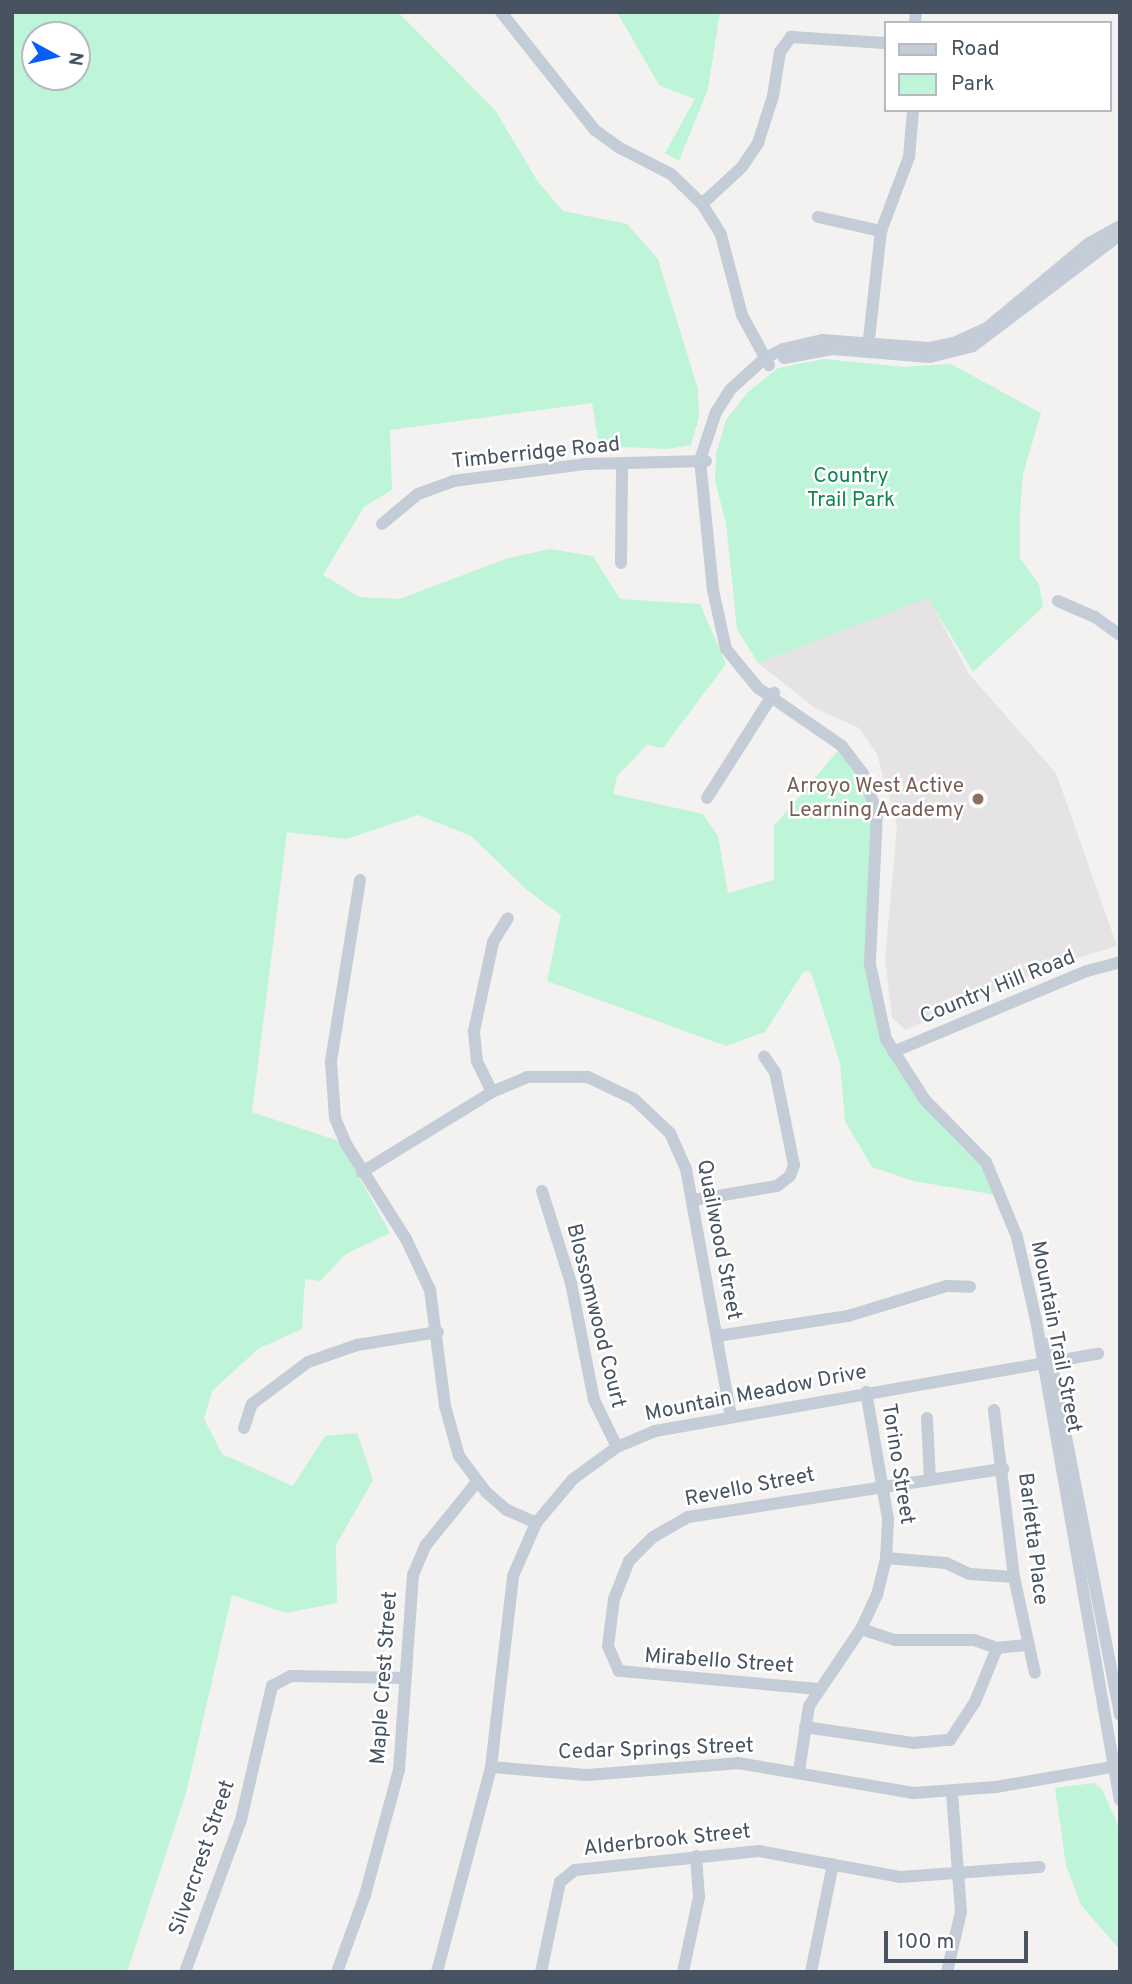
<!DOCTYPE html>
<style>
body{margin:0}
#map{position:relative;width:1132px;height:1984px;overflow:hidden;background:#f4f2f1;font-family:Overpass,sans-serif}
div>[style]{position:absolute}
.education>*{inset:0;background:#e5e3e3}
.green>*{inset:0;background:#bef4d7}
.minor>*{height:12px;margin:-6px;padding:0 6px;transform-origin:6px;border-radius:6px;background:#c4ccd7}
.dots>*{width:19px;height:19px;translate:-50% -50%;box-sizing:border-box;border:4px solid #fff;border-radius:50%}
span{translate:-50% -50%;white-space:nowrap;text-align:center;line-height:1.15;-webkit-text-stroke:5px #fff;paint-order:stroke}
.street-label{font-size:21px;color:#475361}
.park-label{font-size:21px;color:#0f8554}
.education-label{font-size:21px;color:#785e54}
.right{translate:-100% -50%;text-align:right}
.frame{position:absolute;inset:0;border:14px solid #475361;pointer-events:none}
.legend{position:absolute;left:884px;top:21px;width:228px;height:91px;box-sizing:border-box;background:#fff;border:2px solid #b5bac0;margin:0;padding:9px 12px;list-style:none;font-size:21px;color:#475361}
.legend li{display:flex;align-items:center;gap:14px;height:35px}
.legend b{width:35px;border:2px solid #b5bac0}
.north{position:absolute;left:21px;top:21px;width:70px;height:70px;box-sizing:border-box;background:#fff;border:2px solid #b5bac0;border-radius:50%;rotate:98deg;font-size:19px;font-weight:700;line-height:28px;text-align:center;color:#475361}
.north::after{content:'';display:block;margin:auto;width:24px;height:32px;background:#0a5ef6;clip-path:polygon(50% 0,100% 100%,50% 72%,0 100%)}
.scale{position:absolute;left:884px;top:1931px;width:144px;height:32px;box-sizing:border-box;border:4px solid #475361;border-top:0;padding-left:9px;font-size:21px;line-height:24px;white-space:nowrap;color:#475361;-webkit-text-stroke:5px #fff;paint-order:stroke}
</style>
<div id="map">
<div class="education">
<i style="clip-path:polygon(928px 597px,969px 674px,1056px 773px,1117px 946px,1055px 965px,906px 1030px,892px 1018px,885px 959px,897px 826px,877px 754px,859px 728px,815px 708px,758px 663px)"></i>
</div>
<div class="green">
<i style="clip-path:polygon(evenodd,12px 12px,398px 12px,495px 110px,538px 182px,563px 211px,627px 224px,658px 259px,698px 389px,699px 417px,691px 445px,667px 449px,599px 446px,592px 403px,390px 430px,392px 490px,364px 507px,323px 575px,359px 597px,400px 599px,505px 559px,550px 549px,593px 556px,620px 599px,700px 604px,726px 664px,663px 748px,647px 745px,617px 776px,613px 794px,703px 814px,718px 836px,728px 893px,774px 880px,774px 826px,842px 746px,872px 794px,870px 964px,877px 1010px,910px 1079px,976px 1149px,1003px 1196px,913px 1181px,872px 1167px,845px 1121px,840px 1063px,811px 972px,804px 971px,765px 1032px,726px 1046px,547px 981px,561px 915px,527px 890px,471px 836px,418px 815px,347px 839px,287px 832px,252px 1112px,339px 1141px,390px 1233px,346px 1254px,320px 1281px,305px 1279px,302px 1329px,258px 1349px,212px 1391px,204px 1419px,222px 1454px,293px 1486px,325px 1436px,357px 1433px,373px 1480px,336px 1545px,337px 1603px,286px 1613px,232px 1595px,186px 1793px,127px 1972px,12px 1972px,12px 12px,35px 35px,77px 35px,77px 77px,35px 77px,35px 35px)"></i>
<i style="clip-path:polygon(617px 12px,720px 12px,708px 89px,679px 161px,665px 153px,695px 99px,659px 85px)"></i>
<i style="clip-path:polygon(824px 359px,904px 367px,951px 364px,1041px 413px,1023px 474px,1020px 513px,1020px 558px,1039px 584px,1043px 607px,973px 672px,928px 598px,758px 663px,737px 629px,726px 523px,715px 481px,716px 454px,726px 420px,748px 392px,778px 368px)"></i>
<i style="clip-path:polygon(1094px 1783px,1102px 1789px,1120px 1830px,1120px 1950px,1081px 1905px,1066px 1865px,1055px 1788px)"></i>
</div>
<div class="minor">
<i style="left:501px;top:12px;width:151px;rotate:51.5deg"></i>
<i style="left:595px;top:130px;width:29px;rotate:36deg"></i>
<i style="left:618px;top:147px;width:59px;rotate:27deg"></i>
<i style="left:671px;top:174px;width:43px;rotate:44.1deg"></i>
<i style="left:702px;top:204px;width:36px;rotate:58deg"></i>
<i style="left:721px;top:235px;width:83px;rotate:75.3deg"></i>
<i style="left:742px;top:315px;width:57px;rotate:61.6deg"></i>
<i style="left:915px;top:23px;width:11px;rotate:-85deg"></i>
<i style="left:702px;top:204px;width:54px;rotate:-42.8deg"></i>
<i style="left:742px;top:167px;width:29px;rotate:-56deg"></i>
<i style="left:758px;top:143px;width:49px;rotate:-72.3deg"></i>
<i style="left:773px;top:96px;width:45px;rotate:-81deg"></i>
<i style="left:780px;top:52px;width:19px;rotate:-54deg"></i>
<i style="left:791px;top:37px;width:94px;rotate:3.7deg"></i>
<i style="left:818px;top:217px;width:65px;rotate:12.5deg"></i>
<i style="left:1120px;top:226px;width:35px;rotate:151deg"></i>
<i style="left:1089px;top:243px;width:133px;rotate:140.2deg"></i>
<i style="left:987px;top:328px;width:36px;rotate:156deg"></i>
<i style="left:954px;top:343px;width:25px;rotate:169deg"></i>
<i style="left:929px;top:348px;width:107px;rotate:-175.7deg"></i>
<i style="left:822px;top:340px;width:40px;rotate:167deg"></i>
<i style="left:783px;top:349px;width:20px;rotate:153deg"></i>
<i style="left:765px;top:358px;width:47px;rotate:137.6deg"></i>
<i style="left:730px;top:390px;width:26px;rotate:122deg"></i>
<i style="left:716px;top:412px;width:51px;rotate:108.4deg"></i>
<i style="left:700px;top:460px;width:131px;rotate:84.3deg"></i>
<i style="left:713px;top:590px;width:60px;rotate:77.6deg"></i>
<i style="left:726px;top:649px;width:50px;rotate:50.6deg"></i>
<i style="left:758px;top:688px;width:102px;rotate:34.6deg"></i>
<i style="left:842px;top:746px;width:35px;rotate:53deg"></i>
<i style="left:863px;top:774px;width:41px;rotate:70.3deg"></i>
<i style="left:877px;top:813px;width:151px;rotate:92.7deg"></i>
<i style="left:870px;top:964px;width:77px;rotate:78deg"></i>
<i style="left:886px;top:1039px;width:72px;rotate:57.4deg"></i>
<i style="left:925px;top:1100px;width:87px;rotate:45.5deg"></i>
<i style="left:986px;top:1162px;width:81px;rotate:67.5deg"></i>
<i style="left:1017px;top:1237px;width:85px;rotate:77.1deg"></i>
<i style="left:1036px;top:1320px;width:487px;rotate:80.1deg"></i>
<i style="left:868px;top:348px;width:118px;rotate:-83.7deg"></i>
<i style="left:881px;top:231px;width:79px;rotate:-69.3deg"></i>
<i style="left:909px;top:157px;width:47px;rotate:-85.1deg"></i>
<i style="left:784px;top:358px;width:49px;rotate:-10.6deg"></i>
<i style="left:832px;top:349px;width:98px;rotate:4.7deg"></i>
<i style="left:930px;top:357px;width:44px;rotate:-14.3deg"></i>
<i style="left:973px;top:346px;width:184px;rotate:-37.1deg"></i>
<i style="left:382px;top:524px;width:47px;rotate:-39.8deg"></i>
<i style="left:418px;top:494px;width:37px;rotate:-20deg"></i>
<i style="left:453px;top:481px;width:133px;rotate:-7.3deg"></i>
<i style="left:585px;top:464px;width:121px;rotate:-1.4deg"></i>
<i style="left:621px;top:563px;width:99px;rotate:-89.4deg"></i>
<i style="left:1058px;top:601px;width:40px;rotate:23.4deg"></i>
<i style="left:1095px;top:617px;width:31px;rotate:36deg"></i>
<i style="left:707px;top:798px;width:125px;rotate:-57.5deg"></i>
<i style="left:360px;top:880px;width:184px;rotate:99.1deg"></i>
<i style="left:331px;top:1062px;width:56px;rotate:85.9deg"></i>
<i style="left:335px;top:1118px;width:28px;rotate:67deg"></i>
<i style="left:346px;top:1144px;width:112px;rotate:57.7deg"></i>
<i style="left:406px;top:1239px;width:56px;rotate:64.8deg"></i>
<i style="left:430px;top:1290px;width:117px;rotate:82.6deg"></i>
<i style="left:445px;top:1406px;width:52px;rotate:74.4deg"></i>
<i style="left:459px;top:1456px;width:45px;rotate:53.1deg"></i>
<i style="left:486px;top:1492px;width:28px;rotate:41deg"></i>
<i style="left:507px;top:1510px;width:32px;rotate:24deg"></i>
<i style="left:893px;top:1052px;width:210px;rotate:-22.7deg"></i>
<i style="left:1087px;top:971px;width:34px;rotate:-15deg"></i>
<i style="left:492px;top:1092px;width:34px;rotate:-116deg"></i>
<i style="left:477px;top:1061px;width:30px;rotate:-96deg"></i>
<i style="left:474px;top:1031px;width:91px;rotate:-77.9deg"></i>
<i style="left:493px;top:942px;width:28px;rotate:-58deg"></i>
<i style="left:362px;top:1172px;width:153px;rotate:-31.6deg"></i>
<i style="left:492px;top:1092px;width:38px;rotate:-23deg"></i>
<i style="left:527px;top:1077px;width:61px"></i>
<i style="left:588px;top:1077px;width:51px;rotate:25.6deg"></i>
<i style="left:634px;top:1099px;width:50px;rotate:43.4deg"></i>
<i style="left:670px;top:1133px;width:39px;rotate:66deg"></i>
<i style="left:686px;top:1169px;width:251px;rotate:79.7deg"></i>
<i style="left:542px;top:1191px;width:96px;rotate:72.5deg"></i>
<i style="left:571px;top:1283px;width:119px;rotate:78.9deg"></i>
<i style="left:594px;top:1400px;width:52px;rotate:63.9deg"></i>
<i style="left:694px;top:1200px;width:84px;rotate:-9.6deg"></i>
<i style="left:777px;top:1186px;width:16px;rotate:-38deg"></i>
<i style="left:790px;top:1176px;width:12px;rotate:-70deg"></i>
<i style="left:794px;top:1165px;width:95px;rotate:-101.5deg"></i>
<i style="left:775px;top:1072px;width:19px;rotate:-125deg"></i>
<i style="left:717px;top:1336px;width:133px;rotate:-8.7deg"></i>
<i style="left:848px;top:1316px;width:103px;rotate:-16.9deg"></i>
<i style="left:947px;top:1286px;width:23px;rotate:2deg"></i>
<i style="left:1048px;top:1344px;width:378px;rotate:79deg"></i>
<i style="left:994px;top:1410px;width:168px;rotate:83.2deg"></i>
<i style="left:1014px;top:1577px;width:98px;rotate:77.7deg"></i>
<i style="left:927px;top:1418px;width:61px;rotate:87.2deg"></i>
<i style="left:244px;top:1428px;width:25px;rotate:-72deg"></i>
<i style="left:252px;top:1404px;width:70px;rotate:-36.9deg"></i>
<i style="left:308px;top:1362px;width:52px;rotate:-19.1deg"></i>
<i style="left:357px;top:1345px;width:82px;rotate:-9.1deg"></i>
<i style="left:886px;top:1558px;width:60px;rotate:4.8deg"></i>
<i style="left:946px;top:1563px;width:26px;rotate:25deg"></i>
<i style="left:970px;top:1574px;width:44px;rotate:3.9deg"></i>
<i style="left:861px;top:1629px;width:36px;rotate:18deg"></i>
<i style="left:895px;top:1640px;width:79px"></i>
<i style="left:974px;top:1640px;width:24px;rotate:19deg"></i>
<i style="left:997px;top:1648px;width:31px;rotate:-6deg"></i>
<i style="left:818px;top:1689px;width:200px;rotate:-174.8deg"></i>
<i style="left:619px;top:1671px;width:27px;rotate:-114deg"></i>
<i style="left:608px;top:1646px;width:47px;rotate:-82.7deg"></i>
<i style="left:614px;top:1599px;width:41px;rotate:-68.5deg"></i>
<i style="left:629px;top:1561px;width:34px;rotate:-45deg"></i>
<i style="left:653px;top:1537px;width:40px;rotate:-29.7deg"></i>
<i style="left:688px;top:1517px;width:319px;rotate:-8.7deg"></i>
<i style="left:805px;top:1727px;width:109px;rotate:8.4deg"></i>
<i style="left:913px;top:1743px;width:37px;rotate:-5deg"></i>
<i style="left:950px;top:1740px;width:45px;rotate:-56.7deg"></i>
<i style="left:975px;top:1702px;width:58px;rotate:-67.8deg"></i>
<i style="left:491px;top:1767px;width:96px;rotate:4.8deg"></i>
<i style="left:587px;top:1775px;width:151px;rotate:-4.5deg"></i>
<i style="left:738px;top:1763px;width:178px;rotate:9.7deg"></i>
<i style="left:913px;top:1793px;width:83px;rotate:-4.1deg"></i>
<i style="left:996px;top:1787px;width:118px;rotate:-9.8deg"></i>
<i style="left:799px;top:1771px;width:66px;rotate:-81.3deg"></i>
<i style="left:809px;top:1706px;width:93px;rotate:-56deg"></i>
<i style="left:861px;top:1629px;width:38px;rotate:-65deg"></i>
<i style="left:877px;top:1595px;width:38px;rotate:-76deg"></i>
<i style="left:886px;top:1558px;width:39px;rotate:-87deg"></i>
<i style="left:888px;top:1519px;width:129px;rotate:-99.8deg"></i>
<i style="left:185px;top:1972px;width:162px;rotate:-69.8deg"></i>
<i style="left:241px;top:1820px;width:138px;rotate:-77deg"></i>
<i style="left:272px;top:1686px;width:21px;rotate:-28deg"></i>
<i style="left:291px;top:1676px;width:114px;rotate:1deg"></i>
<i style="left:337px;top:1972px;width:82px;rotate:-70deg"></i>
<i style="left:365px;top:1895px;width:130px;rotate:-74.8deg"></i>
<i style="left:399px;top:1770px;width:196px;rotate:-85.9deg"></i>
<i style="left:413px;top:1575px;width:33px;rotate:-67deg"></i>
<i style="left:426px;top:1545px;width:80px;rotate:-51.1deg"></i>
<i style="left:437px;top:1972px;width:212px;rotate:-75.2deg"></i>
<i style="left:491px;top:1767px;width:192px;rotate:-83.4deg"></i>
<i style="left:513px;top:1576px;width:58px;rotate:-66.5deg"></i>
<i style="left:536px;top:1523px;width:57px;rotate:-49.9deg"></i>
<i style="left:573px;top:1479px;width:54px;rotate:-36deg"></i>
<i style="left:617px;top:1447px;width:41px;rotate:-22.8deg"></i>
<i style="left:655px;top:1431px;width:450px;rotate:-9.9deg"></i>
<i style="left:541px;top:1972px;width:92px;rotate:-78.1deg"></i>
<i style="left:560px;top:1882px;width:19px;rotate:-39deg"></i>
<i style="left:575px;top:1870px;width:185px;rotate:-5.9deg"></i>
<i style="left:759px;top:1851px;width:143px;rotate:10.4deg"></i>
<i style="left:900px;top:1877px;width:140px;rotate:-4.1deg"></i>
<i style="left:683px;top:1972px;width:77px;rotate:-78deg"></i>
<i style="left:699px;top:1897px;width:41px;rotate:-94.2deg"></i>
<i style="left:811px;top:1972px;width:110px;rotate:-78.5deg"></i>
<i style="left:947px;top:1972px;width:62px;rotate:-76.9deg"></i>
<i style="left:961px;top:1912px;width:119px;rotate:-94.3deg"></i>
</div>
<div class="dots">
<i style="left:978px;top:799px;background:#8d6e63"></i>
</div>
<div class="street-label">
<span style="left:536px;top:454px;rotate:-6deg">Timberridge Road</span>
<span style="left:998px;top:988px;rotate:-22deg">Country Hill Road</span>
<span style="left:718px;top:1240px;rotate:79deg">Quailwood Street</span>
<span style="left:595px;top:1316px;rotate:76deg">Blossomwood Court</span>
<span style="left:1055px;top:1337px;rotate:79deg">Mountain Trail Street</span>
<span style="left:756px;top:1394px;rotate:-11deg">Mountain Meadow Drive</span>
<span style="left:897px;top:1464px;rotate:81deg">Torino Street</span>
<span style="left:750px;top:1488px;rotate:-11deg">Revello Street</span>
<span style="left:1032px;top:1539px;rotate:83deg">Barletta Place</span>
<span style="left:719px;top:1662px;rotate:4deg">Mirabello Street</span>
<span style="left:385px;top:1678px;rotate:-86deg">Maple Crest Street</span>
<span style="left:656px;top:1750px;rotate:-2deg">Cedar Springs Street</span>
<span style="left:667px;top:1841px;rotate:-6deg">Alderbrook Street</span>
<span style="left:203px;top:1858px;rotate:-71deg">Silvercrest Street</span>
</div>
<div class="park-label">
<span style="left:851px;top:489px">Country<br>Trail Park</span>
</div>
<div class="education-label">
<span class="right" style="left:964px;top:799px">Arroyo West Active<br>Learning Academy</span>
</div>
<div class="frame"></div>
<ul class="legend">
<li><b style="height:9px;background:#c4ccd7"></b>Road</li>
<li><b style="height:19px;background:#bef4d7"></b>Park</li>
</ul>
<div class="north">N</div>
<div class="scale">100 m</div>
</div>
